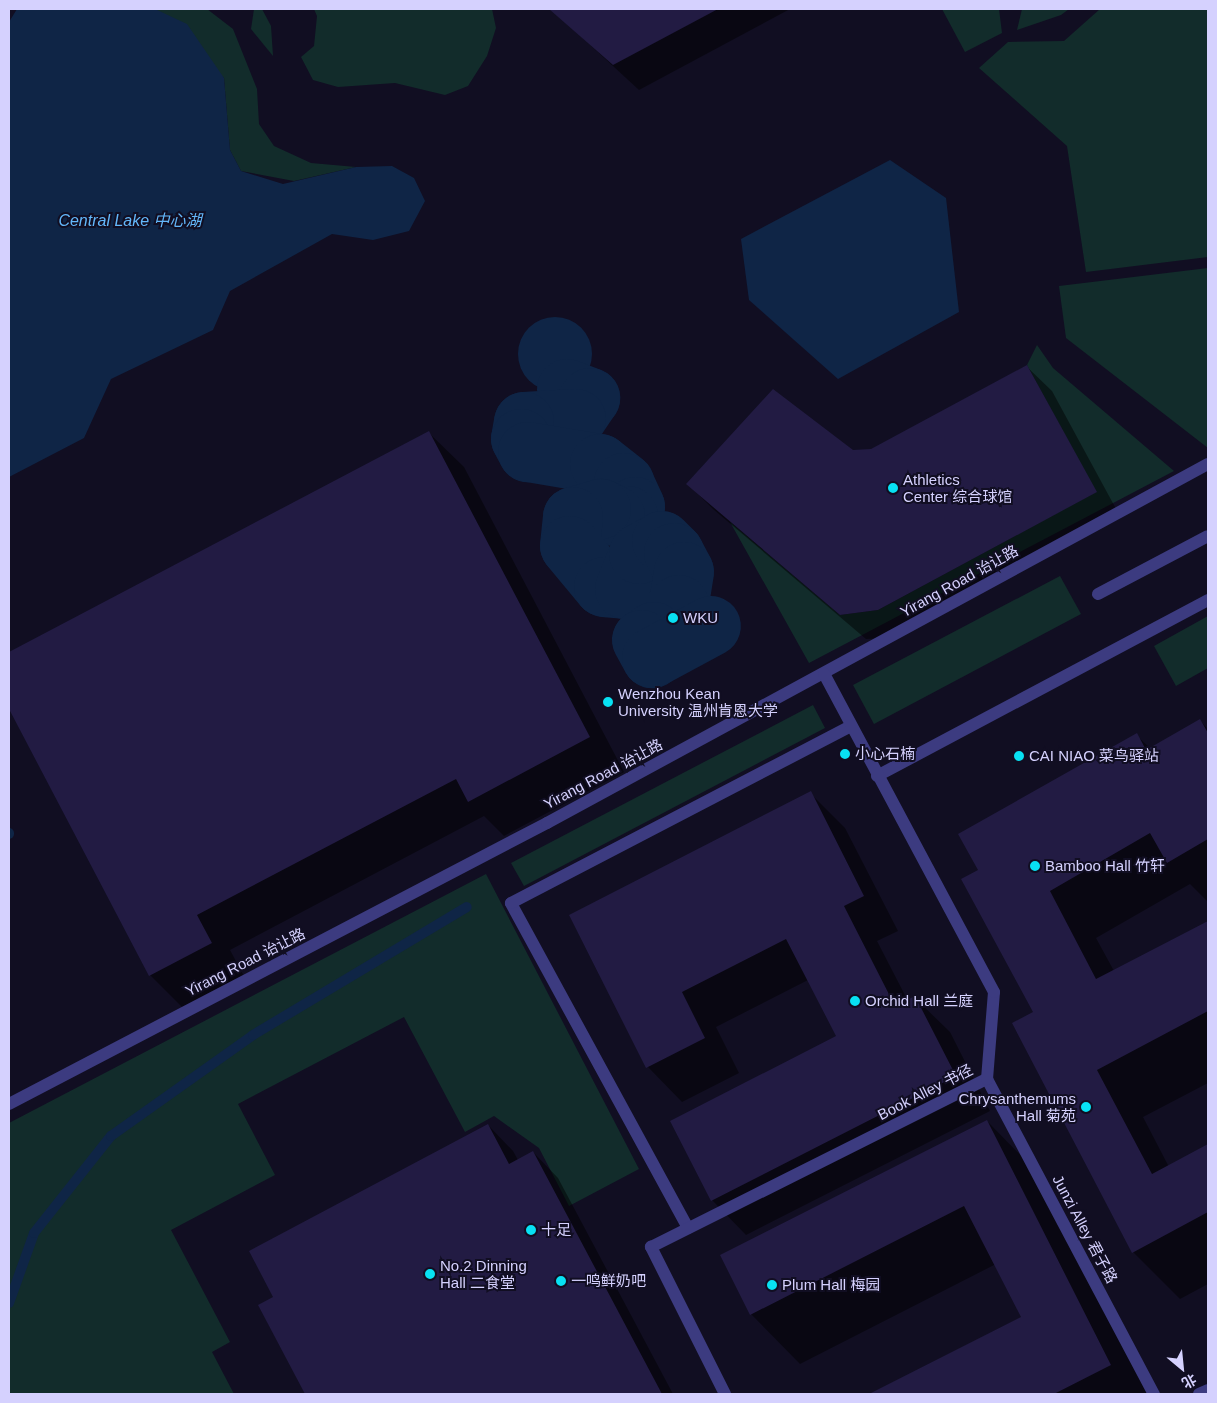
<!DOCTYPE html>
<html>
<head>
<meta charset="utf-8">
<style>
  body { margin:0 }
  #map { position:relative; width:1217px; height:1403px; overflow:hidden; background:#110e22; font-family:Arial,"Noto Sans SC",sans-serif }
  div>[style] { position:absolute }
  .green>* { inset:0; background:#122c2b }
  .water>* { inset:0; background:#0f2546 }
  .round { border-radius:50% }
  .shadow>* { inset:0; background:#0007 }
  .stream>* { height:10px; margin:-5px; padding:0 5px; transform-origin:5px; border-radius:5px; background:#0f2546 }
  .river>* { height:60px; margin:-30px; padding:0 30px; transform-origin:30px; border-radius:30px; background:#0f2546 }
  .building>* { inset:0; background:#221b43 }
  .minor>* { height:12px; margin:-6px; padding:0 6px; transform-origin:6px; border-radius:6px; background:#3c3b80 }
  .dots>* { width:14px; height:14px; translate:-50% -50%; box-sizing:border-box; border:2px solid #110e22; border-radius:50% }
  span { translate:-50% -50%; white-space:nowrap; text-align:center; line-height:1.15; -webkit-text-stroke:4px #110e22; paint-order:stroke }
  .poi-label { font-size:15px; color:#d5d1fe }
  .left { translate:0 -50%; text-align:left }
  .right { translate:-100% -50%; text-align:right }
  .street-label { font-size:15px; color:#d5d1fe }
  .water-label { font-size:16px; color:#63b7fa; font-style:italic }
  .frame { position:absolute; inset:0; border:10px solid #d5d1fe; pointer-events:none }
  .north { position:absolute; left:1157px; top:1343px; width:50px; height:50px; -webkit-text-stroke:4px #110e22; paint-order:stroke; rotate:152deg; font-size:14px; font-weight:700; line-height:20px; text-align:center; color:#d5d1fe }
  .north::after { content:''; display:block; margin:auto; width:18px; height:22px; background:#d5d1fe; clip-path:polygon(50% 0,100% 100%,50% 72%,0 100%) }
</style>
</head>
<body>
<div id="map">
  <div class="green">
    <div style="clip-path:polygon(155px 9px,207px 9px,233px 29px,257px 89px,259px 124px,274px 146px,311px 163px,356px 167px,294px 181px,241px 171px,230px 150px,224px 78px)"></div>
    <div style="clip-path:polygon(254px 9px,262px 9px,271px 26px,273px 56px,251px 29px)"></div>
    <div style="clip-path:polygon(314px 9px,492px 9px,496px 28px,487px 56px,468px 86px,445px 95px,395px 83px,338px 87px,313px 80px,301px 57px,314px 46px,317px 16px)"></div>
    <div style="clip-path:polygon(942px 9px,999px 9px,1002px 33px,965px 52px)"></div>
    <div style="clip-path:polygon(1022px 9px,1069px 9px,1061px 15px,1017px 30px)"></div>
    <div style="clip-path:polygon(1100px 9px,1208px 9px,1208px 257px,1086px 272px,1067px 146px,979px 68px,1008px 42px,1064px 41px)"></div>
    <div style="clip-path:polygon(1208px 268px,1208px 448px,1066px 338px,1059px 286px)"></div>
    <div style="clip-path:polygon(1037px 345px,1053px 368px,1174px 471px,809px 663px,730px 522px,840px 615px,878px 610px,1096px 492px,1027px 365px)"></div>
    <div style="clip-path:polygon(1060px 576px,1081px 614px,874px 724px,853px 685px)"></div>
    <div style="clip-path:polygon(1208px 616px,1208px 668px,1176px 686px,1154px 646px)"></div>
    <div style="clip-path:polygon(813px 705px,825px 728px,524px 886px,511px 863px)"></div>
    <div style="clip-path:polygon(486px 874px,639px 1169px,569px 1206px,539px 1148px,494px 1116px,465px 1132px,404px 1017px,238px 1104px,275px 1175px,171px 1230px,230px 1342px,212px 1352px,234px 1394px,9px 1394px,9px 1123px)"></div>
  </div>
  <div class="water">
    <div style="clip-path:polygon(17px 9px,155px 9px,187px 24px,224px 78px,230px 150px,241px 171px,283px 184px,356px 167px,392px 166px,414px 178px,425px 201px,409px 231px,373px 240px,332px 234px,230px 291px,213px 330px,111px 379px,84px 438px,9px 477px,9px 22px)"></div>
    <div style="clip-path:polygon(890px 160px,946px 198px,959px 312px,838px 379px,749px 300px,741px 239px)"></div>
    <div class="round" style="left:518px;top:317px;width:74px;height:74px"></div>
  </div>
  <div class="shadow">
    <div style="clip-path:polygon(571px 9px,790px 9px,639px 90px,562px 19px)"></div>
    <div style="clip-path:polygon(1026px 366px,1052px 391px,1121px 518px,885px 638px,866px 639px,713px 509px,688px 484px,871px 450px)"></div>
    <div style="clip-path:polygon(429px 433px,464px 467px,624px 772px,504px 836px,484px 816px,230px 950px,245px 978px,185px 1010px,150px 975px,9px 707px,9px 654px)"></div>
    <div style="clip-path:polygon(1200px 721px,1208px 729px,1208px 902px,1190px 884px,1096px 938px,1114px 971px,1208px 922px,1208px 1083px,1143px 1117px,1169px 1167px,1208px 1146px,1208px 1284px,1180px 1299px,1133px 1252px,980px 870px,1136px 735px,1151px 749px)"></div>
    <div style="clip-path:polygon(810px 793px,845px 828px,898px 931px,877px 941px,908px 1001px,915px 998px,950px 1032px,990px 1111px,746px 1235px,712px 1200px,838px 1037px,808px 980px,716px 1027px,739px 1073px,682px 1102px,648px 1067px,570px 916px)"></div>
    <div style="clip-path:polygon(987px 1121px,1036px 1171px,1149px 1394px,871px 1394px,1022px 1317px,996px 1264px,800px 1364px,751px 1314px)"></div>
    <div style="clip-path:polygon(488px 1125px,513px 1151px,518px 1160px,533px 1152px,558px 1178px,673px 1394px,306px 1394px,259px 1306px,275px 1298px)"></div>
  </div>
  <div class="stream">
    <div style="left:9px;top:833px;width:1px;rotate:90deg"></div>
    <div style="left:9px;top:1303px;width:74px;rotate:-70.3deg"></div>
    <div style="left:34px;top:1233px;width:124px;rotate:-51.6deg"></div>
    <div style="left:111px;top:1136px;width:174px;rotate:-35.4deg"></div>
    <div style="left:253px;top:1035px;width:249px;rotate:-30.9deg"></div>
  </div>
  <div class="river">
    <div style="left:567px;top:389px;width:25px;rotate:21deg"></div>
    <div style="left:590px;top:398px;width:25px;rotate:124deg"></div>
    <div style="left:576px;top:419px;width:52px;rotate:176.7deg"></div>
    <div style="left:524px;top:422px;width:17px;rotate:100deg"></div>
    <div style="left:521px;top:439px;width:15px;rotate:62deg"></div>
    <div style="left:528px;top:452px;width:73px;rotate:9.5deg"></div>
    <div style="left:600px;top:464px;width:31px;rotate:38deg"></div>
    <div style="left:624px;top:483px;width:26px;rotate:65deg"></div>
    <div style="left:635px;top:507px;width:11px;rotate:128deg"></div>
    <div style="left:628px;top:516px;width:13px;rotate:180deg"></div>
    <div style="left:615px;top:516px;width:16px;rotate:-153deg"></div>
    <div style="left:601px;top:509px;width:29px;rotate:164deg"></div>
    <div style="left:573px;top:517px;width:29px;rotate:96deg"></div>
    <div style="left:570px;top:546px;width:53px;rotate:50.3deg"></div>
    <div style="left:604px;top:587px;width:21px;rotate:5deg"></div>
    <div style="left:625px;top:589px;width:38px;rotate:-68deg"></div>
    <div style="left:639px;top:554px;width:26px;rotate:-29deg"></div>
    <div style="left:662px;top:541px;width:17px;rotate:45deg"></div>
    <div style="left:674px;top:553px;width:21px;rotate:62deg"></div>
    <div style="left:684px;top:572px;width:33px;rotate:99deg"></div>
    <div style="left:679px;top:605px;width:37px;rotate:133deg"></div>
    <div style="left:654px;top:632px;width:14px;rotate:146deg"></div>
    <div style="left:642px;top:640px;width:21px;rotate:61deg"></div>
    <div style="left:652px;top:658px;width:67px;rotate:-28.5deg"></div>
  </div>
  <div class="building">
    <div style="clip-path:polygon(549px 9px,718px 9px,613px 65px)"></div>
    <div style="clip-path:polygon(1027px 365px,1097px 492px,878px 610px,840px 615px,686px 484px,773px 389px,853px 450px,871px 449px)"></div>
    <div style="clip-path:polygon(429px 431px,590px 737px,468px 802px,456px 779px,197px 915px,212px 943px,149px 976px,9px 709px,9px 652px)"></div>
    <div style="clip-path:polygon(1200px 719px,1208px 733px,1208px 839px,1167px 863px,1150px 833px,1050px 891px,1096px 979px,1208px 921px,1208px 1011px,1097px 1070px,1152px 1174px,1208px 1144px,1208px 1212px,1132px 1253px,1012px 1023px,1033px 1012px,961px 879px,978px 870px,958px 834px,1137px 733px,1146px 750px)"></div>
    <div style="clip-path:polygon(811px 791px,864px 896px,844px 906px,895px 1006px,915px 996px,956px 1076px,711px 1201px,670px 1121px,836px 1036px,786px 939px,682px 992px,705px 1038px,646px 1068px,569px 915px)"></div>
    <div style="clip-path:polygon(987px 1120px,1111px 1365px,1054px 1394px,869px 1394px,1021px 1317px,964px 1206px,750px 1315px,720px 1255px)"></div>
    <div style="clip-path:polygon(488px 1124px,509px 1164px,533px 1151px,662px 1394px,305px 1394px,258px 1305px,273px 1297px,249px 1251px)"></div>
  </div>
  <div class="minor">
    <div style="left:1098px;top:594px;width:124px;rotate:-27.8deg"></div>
    <div style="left:877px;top:776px;width:375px;rotate:-28deg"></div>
    <div style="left:987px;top:1079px;width:357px;rotate:62.1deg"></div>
    <div style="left:9px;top:1104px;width:607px;rotate:-27.58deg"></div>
    <div style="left:547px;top:823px;width:752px;rotate:-28.51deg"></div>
    <div style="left:688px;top:1228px;width:370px;rotate:-118.6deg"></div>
    <div style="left:511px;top:903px;width:383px;rotate:-27.5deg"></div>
    <div style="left:725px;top:1394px;width:165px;rotate:-116.7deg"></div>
    <div style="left:651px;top:1247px;width:376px;rotate:-26.6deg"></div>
    <div style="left:987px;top:1079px;width:87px;rotate:-85.4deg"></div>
    <div style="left:994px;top:992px;width:361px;rotate:-118.1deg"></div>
    <div style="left:1199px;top:1394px;width:10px;rotate:-24deg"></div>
  </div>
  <div class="dots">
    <div style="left:893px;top:488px;background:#08e1f3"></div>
    <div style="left:673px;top:618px;background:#08e1f3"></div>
    <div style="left:608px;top:702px;background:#08e1f3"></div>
    <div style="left:845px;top:754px;background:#08e1f3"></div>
    <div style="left:1019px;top:756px;background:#08e1f3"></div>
    <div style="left:1035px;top:866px;background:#08e1f3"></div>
    <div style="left:855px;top:1001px;background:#08e1f3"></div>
    <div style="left:1086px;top:1107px;background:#08e1f3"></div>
    <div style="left:531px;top:1230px;background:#08e1f3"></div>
    <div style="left:430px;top:1274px;background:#08e1f3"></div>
    <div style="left:561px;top:1281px;background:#08e1f3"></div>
    <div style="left:772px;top:1285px;background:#08e1f3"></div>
  </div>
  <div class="poi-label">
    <span class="left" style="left:903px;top:488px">Athletics<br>Center 综合球馆</span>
    <span class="left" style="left:683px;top:618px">WKU</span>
    <span class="left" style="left:618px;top:702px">Wenzhou Kean<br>University 温州肯恩大学</span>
    <span class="left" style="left:855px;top:754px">小心石楠</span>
    <span class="left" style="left:1029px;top:756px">CAI NIAO 菜鸟驿站</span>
    <span class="left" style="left:1045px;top:866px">Bamboo Hall 竹轩</span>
    <span class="left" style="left:865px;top:1001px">Orchid Hall 兰庭</span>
    <span class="right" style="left:1076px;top:1107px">Chrysanthemums<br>Hall 菊苑</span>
    <span class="left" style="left:541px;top:1230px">十足</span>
    <span class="left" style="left:440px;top:1274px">No.2 Dinning<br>Hall 二食堂</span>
    <span class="left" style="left:571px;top:1281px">一鸣鲜奶吧</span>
    <span class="left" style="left:782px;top:1285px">Plum Hall 梅园</span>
  </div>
  <div class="street-label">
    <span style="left:959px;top:581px;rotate:-29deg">Yirang Road 诒让路</span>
    <span style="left:603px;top:774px;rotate:-28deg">Yirang Road 诒让路</span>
    <span style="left:245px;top:962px;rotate:-27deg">Yirang Road 诒让路</span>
    <span style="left:925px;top:1092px;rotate:-27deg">Book Alley 书径</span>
    <span style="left:1085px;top:1229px;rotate:62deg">Junzi Alley 君子路</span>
  </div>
  <div class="water-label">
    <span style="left:130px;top:221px">Central Lake 中心湖</span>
  </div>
  <div class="frame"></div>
  <div class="north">北</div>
</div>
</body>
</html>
